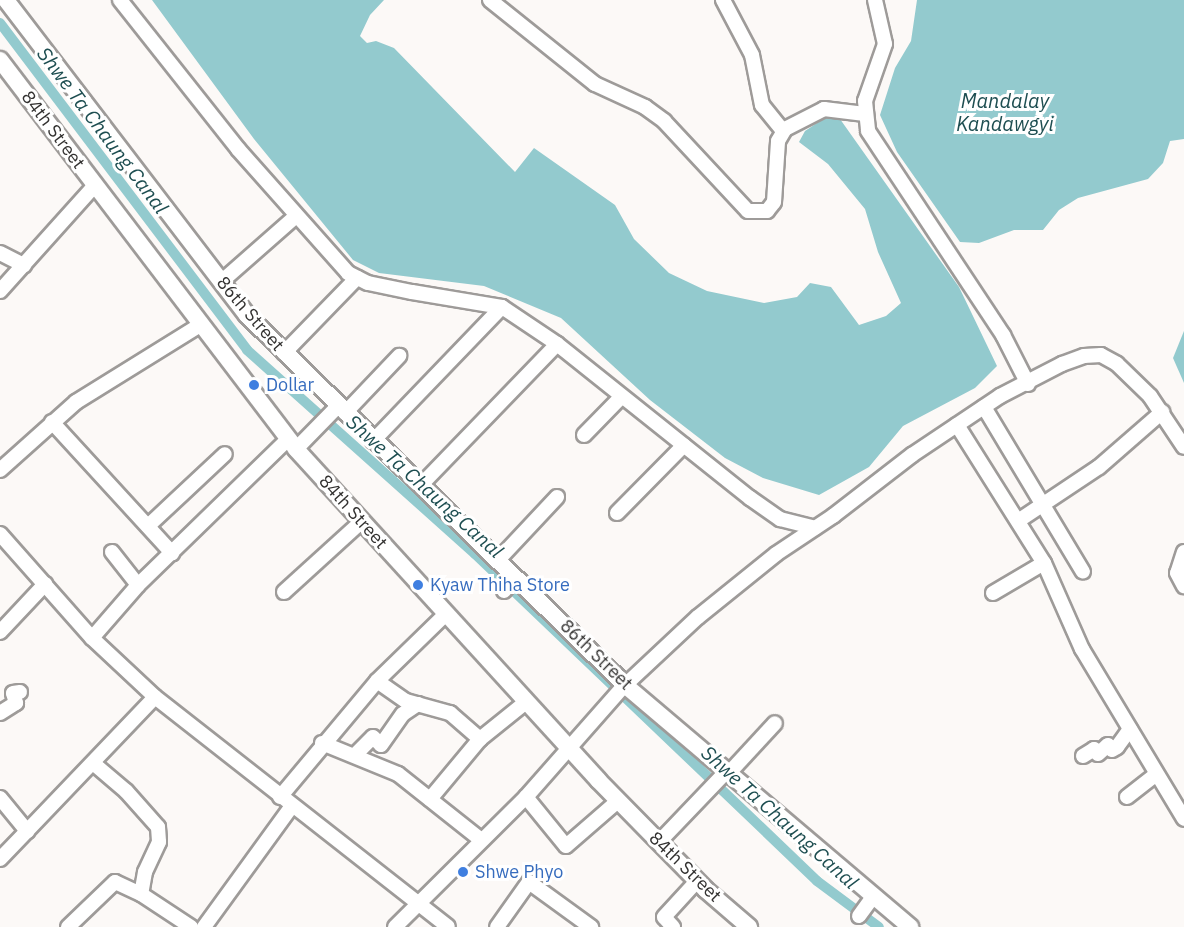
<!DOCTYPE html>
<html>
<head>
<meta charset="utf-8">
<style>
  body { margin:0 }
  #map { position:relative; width:1184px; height:927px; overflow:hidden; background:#fcf9f7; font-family:"IBM Plex Sans",sans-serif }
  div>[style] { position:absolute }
  .water>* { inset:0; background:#93cace }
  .canal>* { height:10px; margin:-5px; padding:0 5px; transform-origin:5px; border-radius:5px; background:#93cace }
  .roads { filter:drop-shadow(2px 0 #9e9b99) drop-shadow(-2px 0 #9e9b99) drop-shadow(0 2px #9e9b99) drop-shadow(0 -2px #9e9b99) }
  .minor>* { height:14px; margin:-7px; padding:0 7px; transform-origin:7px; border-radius:7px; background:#fff }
  .major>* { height:16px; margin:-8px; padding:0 8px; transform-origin:8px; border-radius:8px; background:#fff }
  .dots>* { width:16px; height:16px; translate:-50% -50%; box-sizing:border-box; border:3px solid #fff; border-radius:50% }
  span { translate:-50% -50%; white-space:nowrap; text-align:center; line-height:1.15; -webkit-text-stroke:6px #fff; paint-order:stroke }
  .street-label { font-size:18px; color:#333231 }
  .shop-label { font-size:18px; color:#366cbe }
  .left { translate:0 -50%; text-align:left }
  .water-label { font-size:20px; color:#1e4e51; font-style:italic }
</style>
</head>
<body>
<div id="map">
  <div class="water">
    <div style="clip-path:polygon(152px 0,384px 0,370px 15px,360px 36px,367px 43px,376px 41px,394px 48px,515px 172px,534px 148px,615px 205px,634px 239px,669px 273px,707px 291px,764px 303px,797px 297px,810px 283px,831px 287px,859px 325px,886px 316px,901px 303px,878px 252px,865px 209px,828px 164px,799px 142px,805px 131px,823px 119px,840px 119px,959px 287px,997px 366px,975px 388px,903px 426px,869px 467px,819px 495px,763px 478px,725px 458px,650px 400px,561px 318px,484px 286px,379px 273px,353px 260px,254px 139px)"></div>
    <div style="clip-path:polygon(917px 0,1184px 0,1184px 139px,1170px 141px,1163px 163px,1148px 179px,1078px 198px,1059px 210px,1043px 230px,1014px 230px,979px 243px,960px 242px,897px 152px,880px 115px,895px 68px,911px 41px)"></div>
    <div style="clip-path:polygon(1184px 331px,1184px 383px,1173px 358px)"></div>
  </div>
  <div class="canal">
    <div style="left:0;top:23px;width:410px;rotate:52.9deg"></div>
    <div style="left:247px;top:350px;width:306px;rotate:41.8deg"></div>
    <div style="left:475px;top:554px;width:473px;rotate:43.7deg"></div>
    <div style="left:817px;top:881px;width:77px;rotate:36.6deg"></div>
  </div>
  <div class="roads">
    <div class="minor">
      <div style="left:120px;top:0;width:190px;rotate:51.6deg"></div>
      <div style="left:238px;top:149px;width:166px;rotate:48.4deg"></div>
      <div style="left:348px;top:273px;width:22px;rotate:27deg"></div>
      <div style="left:368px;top:283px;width:45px;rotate:11.6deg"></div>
      <div style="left:412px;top:292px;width:91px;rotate:9.5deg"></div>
      <div style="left:502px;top:307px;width:66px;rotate:33.9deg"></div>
      <div style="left:557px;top:344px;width:247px;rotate:38.6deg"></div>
      <div style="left:750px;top:498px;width:37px;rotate:35deg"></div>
      <div style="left:780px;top:519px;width:36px;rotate:14deg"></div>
      <div style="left:490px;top:0;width:134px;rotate:38.7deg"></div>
      <div style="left:595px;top:84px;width:55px;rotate:24.7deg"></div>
      <div style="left:645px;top:107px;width:24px;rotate:36deg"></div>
      <div style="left:664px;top:121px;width:123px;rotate:47deg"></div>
      <div style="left:748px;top:211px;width:19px"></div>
      <div style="left:767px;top:211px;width:11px;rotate:-52deg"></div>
      <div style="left:774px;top:202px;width:61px;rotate:-86.2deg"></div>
      <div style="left:778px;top:141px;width:14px;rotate:-60deg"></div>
      <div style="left:785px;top:129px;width:44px;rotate:-27.1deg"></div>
      <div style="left:824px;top:109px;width:39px;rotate:7deg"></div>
      <div style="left:723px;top:0;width:62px;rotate:62.2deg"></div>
      <div style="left:752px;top:55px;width:51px;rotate:78.7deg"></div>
      <div style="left:762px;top:105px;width:33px;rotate:51deg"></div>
      <div style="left:875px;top:0;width:45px;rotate:77.2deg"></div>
      <div style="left:885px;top:44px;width:60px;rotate:109.3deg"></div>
      <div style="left:865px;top:101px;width:30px;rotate:84deg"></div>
      <div style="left:868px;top:131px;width:245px;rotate:56.5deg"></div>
      <div style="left:1003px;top:335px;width:55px;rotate:63deg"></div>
      <div style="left:0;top:253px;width:27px;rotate:27deg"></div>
      <div style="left:221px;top:282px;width:98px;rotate:-41.3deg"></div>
      <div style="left:0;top:291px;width:142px;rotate:-48.1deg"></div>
      <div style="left:284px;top:353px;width:105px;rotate:-45.8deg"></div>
      <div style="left:984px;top:407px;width:192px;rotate:59deg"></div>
      <div style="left:345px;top:413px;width:79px;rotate:-46.5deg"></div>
      <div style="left:52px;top:422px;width:178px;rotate:47.5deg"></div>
      <div style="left:957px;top:425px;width:163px;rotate:57.8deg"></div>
      <div style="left:1044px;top:563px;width:94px;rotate:66.2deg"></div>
      <div style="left:1082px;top:649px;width:198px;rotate:59deg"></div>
      <div style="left:584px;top:435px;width:54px;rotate:-45.7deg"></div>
      <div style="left:373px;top:441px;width:186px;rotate:-46.1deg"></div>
      <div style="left:296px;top:449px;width:60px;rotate:-45.7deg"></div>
      <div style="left:0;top:470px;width:102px;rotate:-41.8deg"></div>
      <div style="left:76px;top:402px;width:146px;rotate:-31.8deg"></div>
      <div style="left:421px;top:485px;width:196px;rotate:-46deg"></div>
      <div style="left:617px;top:513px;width:95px;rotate:-45.4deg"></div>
      <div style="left:1018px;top:521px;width:97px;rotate:-33.7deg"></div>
      <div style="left:1099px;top:467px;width:84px;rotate:-41.1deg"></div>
      <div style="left:148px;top:526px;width:105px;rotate:-43.1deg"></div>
      <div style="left:0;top:534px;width:139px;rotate:48.5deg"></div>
      <div style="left:92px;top:638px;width:86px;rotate:43.1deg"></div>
      <div style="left:155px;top:697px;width:372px;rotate:38.1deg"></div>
      <div style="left:112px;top:552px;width:42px;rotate:51.8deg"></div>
      <div style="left:1184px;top:552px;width:22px;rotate:108deg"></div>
      <div style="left:1177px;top:573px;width:15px;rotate:62deg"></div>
      <div style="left:499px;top:559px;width:85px;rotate:-46.9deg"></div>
      <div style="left:504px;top:591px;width:18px;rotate:-49deg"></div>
      <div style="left:284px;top:592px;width:105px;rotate:-42.3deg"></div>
      <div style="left:993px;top:593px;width:59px;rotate:-30.5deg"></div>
      <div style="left:0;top:632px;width:66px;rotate:-46.8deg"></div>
      <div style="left:92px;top:638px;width:70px;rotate:-49deg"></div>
      <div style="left:138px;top:585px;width:209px;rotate:-44.2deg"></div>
      <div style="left:377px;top:681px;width:96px;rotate:-44.2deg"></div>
      <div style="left:0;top:713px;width:19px;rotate:-32deg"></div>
      <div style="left:16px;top:703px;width:10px;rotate:-107deg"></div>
      <div style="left:13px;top:693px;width:7px;rotate:-8deg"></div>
      <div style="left:322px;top:743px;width:82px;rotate:22.2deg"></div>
      <div style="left:398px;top:774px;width:105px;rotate:38.4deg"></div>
      <div style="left:355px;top:755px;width:25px;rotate:-45deg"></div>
      <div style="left:373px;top:737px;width:11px;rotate:45deg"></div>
      <div style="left:381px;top:745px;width:38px;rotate:-55deg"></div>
      <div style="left:403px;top:714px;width:18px;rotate:-34deg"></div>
      <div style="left:1083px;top:756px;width:13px;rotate:-32deg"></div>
      <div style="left:1094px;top:749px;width:6px;rotate:51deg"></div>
      <div style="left:1098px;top:754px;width:13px;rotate:-42deg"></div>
      <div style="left:1108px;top:745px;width:6px;rotate:51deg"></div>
      <div style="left:1112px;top:750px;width:6px;rotate:-31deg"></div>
      <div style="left:1117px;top:747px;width:22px;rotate:-54deg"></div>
      <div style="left:93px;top:763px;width:43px;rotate:40.3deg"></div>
      <div style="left:126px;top:791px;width:48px;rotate:48.4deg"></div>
      <div style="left:158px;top:827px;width:15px;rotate:86deg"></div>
      <div style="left:159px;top:842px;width:33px;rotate:115deg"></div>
      <div style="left:145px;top:872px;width:22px;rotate:100deg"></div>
      <div style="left:141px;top:894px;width:60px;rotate:33.4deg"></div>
      <div style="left:728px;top:774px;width:69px;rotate:-47.3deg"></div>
      <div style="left:280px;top:797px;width:151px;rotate:-50.1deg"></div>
      <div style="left:377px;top:681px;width:35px;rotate:35deg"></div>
      <div style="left:406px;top:701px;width:46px;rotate:15.3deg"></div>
      <div style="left:450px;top:713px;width:40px;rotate:41deg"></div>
      <div style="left:526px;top:797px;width:63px;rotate:50.8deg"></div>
      <div style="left:566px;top:846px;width:69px;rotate:-40.9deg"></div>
      <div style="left:1127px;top:797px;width:37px;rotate:-38deg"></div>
      <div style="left:0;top:798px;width:43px;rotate:50.7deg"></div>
      <div style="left:27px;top:831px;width:39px;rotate:134deg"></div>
      <div style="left:430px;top:799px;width:78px;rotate:-50.2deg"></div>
      <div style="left:480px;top:739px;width:59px;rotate:-38.8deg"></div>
      <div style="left:27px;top:831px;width:185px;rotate:-46.3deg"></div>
      <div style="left:659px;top:842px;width:97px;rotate:-46.3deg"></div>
      <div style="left:859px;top:916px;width:24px;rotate:-54deg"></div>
      <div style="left:68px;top:927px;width:65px;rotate:-43.8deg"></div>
      <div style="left:115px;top:882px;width:29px;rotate:25deg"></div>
      <div style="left:204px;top:927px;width:150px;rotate:-54deg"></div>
      <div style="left:395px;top:927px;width:185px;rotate:-44.8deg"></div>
      <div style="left:526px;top:797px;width:145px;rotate:-48.6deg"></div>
      <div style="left:622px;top:688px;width:104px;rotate:-43.1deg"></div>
      <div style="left:698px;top:617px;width:100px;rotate:-38.9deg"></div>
      <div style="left:776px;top:554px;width:69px;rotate:-33.7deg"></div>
      <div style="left:833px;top:516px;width:100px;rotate:-37.7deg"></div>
      <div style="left:912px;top:455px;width:106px;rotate:-33.8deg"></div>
      <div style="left:1000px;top:396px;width:70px;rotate:-27.3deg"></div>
      <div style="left:1062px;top:364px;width:23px;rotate:-20deg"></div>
      <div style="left:1084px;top:356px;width:17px;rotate:-3deg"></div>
      <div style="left:1101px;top:355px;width:18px;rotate:29deg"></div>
      <div style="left:1117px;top:364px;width:46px;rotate:44.1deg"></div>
      <div style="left:1150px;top:396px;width:61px;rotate:56.3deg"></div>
      <div style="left:497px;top:927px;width:55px;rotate:-54.6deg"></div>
      <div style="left:529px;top:882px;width:77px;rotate:36deg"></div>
      <div style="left:673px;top:927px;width:13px;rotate:-132deg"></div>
      <div style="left:664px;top:917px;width:49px;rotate:-47.5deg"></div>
    </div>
    <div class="major">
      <div style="left:6px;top:0;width:397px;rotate:52.6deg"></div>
      <div style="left:247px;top:315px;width:529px;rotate:44.39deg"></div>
      <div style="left:625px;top:685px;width:374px;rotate:40.3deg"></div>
      <div style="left:0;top:60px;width:489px;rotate:52.7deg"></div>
      <div style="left:296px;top:449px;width:448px;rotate:47.6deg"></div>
      <div style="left:598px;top:780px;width:154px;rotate:45.5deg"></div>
      <div style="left:706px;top:890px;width:57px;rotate:40.7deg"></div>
    </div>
  </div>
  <div class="dots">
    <div style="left:254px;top:385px;background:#3f7fe0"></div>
    <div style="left:418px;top:585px;background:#3f7fe0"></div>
    <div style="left:463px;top:872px;background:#3f7fe0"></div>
  </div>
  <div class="street-label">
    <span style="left:53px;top:130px;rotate:53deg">84th Street</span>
    <span style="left:250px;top:314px;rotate:49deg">86th Street</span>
    <span style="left:353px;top:512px;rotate:48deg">84th Street</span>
    <span style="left:596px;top:655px;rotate:44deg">86th Street</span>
    <span style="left:685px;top:867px;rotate:44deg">84th Street</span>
  </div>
  <div class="shop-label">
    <span class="left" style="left:266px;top:385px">Dollar</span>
    <span class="left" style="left:430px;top:585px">Kyaw Thiha Store</span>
    <span class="left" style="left:475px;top:872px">Shwe Phyo</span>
  </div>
  <div class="water-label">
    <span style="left:1005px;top:112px">Mandalay<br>Kandawgyi</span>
    <span style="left:103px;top:130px;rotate:53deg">Shwe Ta Chaung Canal</span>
    <span style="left:425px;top:486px;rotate:42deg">Shwe Ta Chaung Canal</span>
    <span style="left:780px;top:817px;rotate:42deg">Shwe Ta Chaung Canal</span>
  </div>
</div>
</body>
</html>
